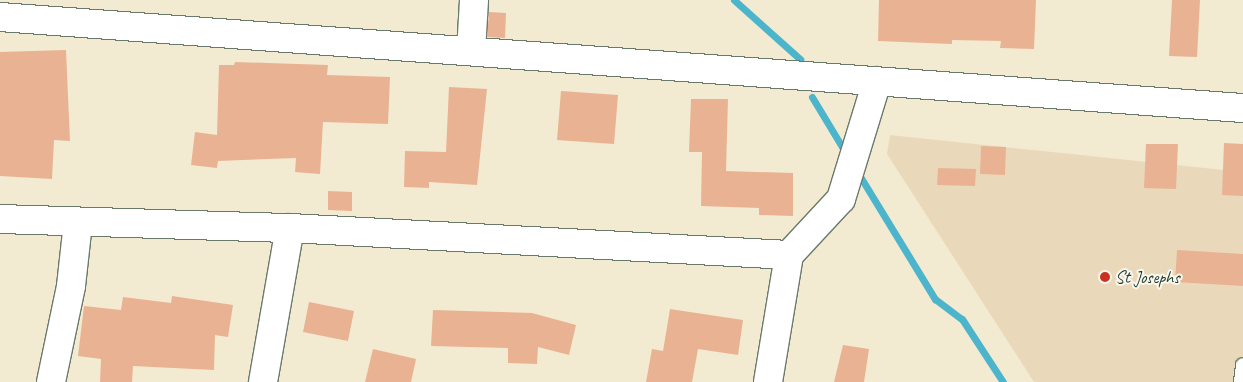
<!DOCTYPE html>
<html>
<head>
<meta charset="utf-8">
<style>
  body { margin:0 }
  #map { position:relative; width:1243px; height:382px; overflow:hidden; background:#f3ead2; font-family:Caveat,sans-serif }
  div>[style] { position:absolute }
  .built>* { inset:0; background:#e9d9ba }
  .stream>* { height:7px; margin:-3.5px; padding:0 3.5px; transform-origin:3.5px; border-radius:3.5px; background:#4db5cb }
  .building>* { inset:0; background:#e9b393 }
  .roads { filter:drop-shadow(1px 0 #697a6b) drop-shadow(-1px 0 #697a6b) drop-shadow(0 1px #697a6b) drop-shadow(0 -1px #697a6b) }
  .lane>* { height:14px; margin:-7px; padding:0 7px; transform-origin:7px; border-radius:7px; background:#fff }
  .street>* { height:28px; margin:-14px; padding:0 14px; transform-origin:14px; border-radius:14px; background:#fff }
  .dots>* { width:14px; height:14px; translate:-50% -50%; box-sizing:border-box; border:2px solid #fbf7ec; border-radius:50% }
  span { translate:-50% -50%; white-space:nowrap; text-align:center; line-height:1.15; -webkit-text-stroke:4px #fbf7ec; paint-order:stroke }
  .poi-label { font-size:18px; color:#1f3d34 }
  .left { translate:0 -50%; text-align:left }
</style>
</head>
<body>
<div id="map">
  <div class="built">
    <div style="clip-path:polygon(890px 135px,1243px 172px,1243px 382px,1034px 382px,887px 154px)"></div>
  </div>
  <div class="stream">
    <div style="left:734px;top:0;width:89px;rotate:41.8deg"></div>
    <div style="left:812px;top:97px;width:68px;rotate:58.9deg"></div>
    <div style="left:858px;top:173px;width:148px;rotate:58.6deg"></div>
    <div style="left:935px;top:299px;width:34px;rotate:37deg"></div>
    <div style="left:962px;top:319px;width:75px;rotate:56.9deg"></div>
  </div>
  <div class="building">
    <div style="clip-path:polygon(879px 0,1036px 0,1034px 49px,1000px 48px,1001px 41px,952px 40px,952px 44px,878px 41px)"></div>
    <div style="clip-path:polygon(1172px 0,1200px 0,1197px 57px,1169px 56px)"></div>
    <div style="clip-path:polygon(489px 12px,506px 13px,505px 38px,487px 37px)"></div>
    <div style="clip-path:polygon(66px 50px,70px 141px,54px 140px,52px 179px,0 176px,0 52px)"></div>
    <div style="clip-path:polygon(235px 62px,328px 65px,327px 75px,390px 77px,388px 124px,323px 122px,320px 174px,295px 172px,296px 158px,218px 161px,217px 168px,191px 165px,195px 132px,217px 135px,219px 65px,234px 65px)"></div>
    <div style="clip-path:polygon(449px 87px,487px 89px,477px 185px,429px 182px,429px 188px,404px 187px,405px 151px,446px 152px)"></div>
    <div style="clip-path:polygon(561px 91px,618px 95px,614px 144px,557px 140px)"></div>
    <div style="clip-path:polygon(691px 99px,728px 99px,726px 171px,793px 173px,793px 216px,759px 215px,759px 208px,701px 206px,702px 152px,689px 152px)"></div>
    <div style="clip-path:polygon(1224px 143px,1243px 144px,1243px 196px,1222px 195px)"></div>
    <div style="clip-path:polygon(1146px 144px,1178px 144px,1176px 189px,1144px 188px)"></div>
    <div style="clip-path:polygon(981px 146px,1006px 147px,1005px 175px,980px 174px)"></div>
    <div style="clip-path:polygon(938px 168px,976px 169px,975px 186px,937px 185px)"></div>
    <div style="clip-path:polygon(328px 191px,352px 192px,352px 211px,328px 210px)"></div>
    <div style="clip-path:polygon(1177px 250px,1243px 254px,1243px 286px,1175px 282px)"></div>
    <div style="clip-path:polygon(172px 296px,233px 305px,228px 337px,215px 335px,214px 370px,133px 366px,132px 382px,100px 382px,101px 359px,78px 356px,84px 306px,121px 310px,123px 297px,171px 303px)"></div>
    <div style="clip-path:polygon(309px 302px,354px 311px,348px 341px,303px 332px)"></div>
    <div style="clip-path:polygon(670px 309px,743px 320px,738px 355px,698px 349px,692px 382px,646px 382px,652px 349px,663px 351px)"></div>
    <div style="clip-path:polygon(433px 310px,532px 313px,576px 325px,569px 355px,538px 347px,537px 364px,508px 363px,508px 348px,431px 346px)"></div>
    <div style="clip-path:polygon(843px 345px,869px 349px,864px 382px,834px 382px)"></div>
    <div style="clip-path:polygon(373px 349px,416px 359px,411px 382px,365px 382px)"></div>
  </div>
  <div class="roads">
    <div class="lane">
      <div style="left:1241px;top:382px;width:17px;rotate:-83deg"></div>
    </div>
    <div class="street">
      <div style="left:0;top:17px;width:1246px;rotate:4.19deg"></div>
      <div style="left:471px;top:51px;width:51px;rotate:-86.6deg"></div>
      <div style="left:0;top:219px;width:290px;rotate:1.8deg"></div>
      <div style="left:290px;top:228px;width:500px;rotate:3.1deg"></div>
      <div style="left:51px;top:382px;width:98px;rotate:-78.2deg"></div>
      <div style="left:71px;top:286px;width:63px;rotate:-83.7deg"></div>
      <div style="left:263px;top:382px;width:156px;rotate:-80.1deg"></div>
      <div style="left:768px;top:382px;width:129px;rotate:-80.6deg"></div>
      <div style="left:789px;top:255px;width:76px;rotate:-47.1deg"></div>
      <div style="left:841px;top:199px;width:123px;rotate:-73deg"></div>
    </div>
  </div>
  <div class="dots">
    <div style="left:1105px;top:277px;background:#c8321e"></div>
  </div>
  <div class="poi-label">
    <span class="left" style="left:1115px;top:277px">St Josephs</span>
  </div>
</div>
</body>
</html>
